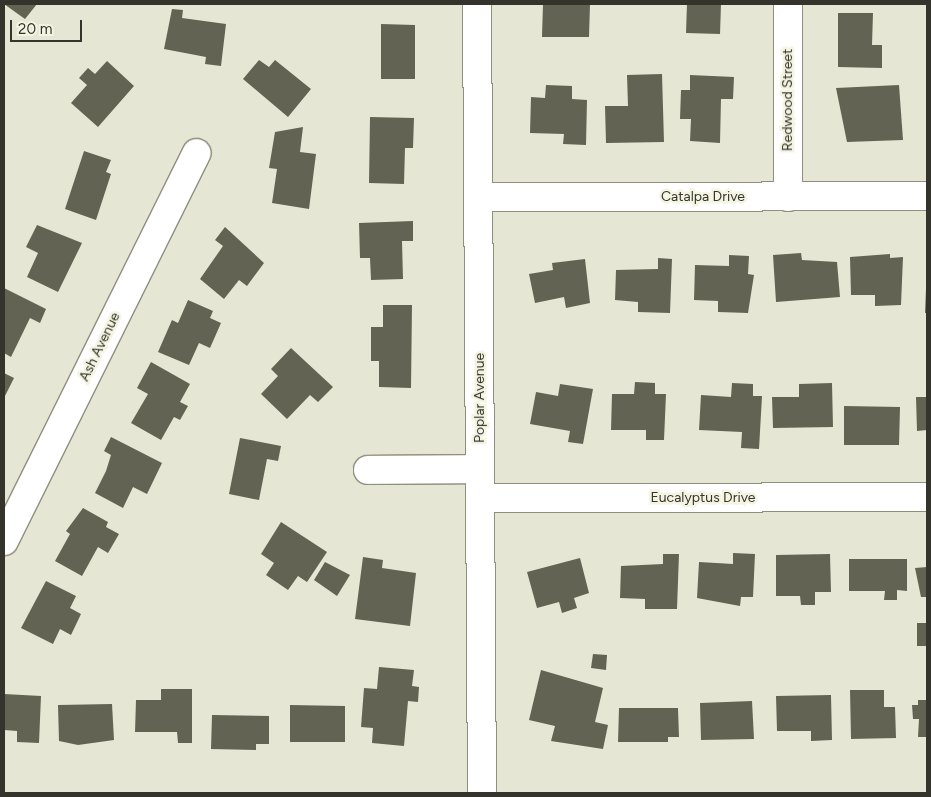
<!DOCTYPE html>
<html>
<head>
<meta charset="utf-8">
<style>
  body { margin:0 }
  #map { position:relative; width:931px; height:797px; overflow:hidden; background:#e6e6d4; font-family:Figtree,sans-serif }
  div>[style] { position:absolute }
  .building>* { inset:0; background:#636353 }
  .roads { filter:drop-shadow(1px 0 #8f8f7f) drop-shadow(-1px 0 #8f8f7f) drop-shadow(0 1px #8f8f7f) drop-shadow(0 -1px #8f8f7f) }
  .minor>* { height:28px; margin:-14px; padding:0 14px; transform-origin:14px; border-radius:14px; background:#fff }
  span { translate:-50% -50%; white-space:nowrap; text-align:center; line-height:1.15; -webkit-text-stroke:5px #f4f4e2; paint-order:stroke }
  .street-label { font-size:14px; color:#34342d }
  .frame { position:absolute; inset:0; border:5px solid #34342d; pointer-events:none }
  .scale { position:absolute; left:10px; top:20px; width:72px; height:22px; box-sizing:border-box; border:2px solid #34342d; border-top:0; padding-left:6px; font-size:15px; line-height:18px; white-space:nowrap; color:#34342d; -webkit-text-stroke:4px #f4f4e2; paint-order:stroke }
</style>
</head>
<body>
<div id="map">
  <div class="building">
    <div style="clip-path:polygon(4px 4px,37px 4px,25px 19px)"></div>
    <div style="clip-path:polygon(543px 4px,590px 4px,589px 37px,542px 37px)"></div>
    <div style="clip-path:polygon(687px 4px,721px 4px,720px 34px,686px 33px)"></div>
    <div style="clip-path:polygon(172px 9px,183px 10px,182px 18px,226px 24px,221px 66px,205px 64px,206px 57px,164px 49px)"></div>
    <div style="clip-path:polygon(838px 13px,873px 13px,872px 45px,882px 45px,882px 68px,838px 67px)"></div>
    <div style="clip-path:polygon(381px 24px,415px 25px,415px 79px,381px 79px)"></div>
    <div style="clip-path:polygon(259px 60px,269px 67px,275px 60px,311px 89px,288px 117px,243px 79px)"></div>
    <div style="clip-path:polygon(107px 61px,134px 86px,98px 127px,71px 103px,87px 85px,79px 78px,88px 68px,95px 74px)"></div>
    <div style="clip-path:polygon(662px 74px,664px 142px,606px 143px,605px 106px,628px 106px,627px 75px)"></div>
    <div style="clip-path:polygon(690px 75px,734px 77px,733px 99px,721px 99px,720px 143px,690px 141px,691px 119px,680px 119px,681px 90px,690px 90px)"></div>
    <div style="clip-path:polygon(546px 85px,572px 86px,572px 99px,587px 100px,586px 145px,563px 144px,564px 134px,530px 133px,531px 97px,545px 98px)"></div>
    <div style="clip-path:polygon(899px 85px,903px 140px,847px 142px,836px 88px)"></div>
    <div style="clip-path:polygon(370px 117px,414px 118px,413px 148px,405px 148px,404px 184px,369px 183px)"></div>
    <div style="clip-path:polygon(303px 127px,300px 152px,316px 154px,309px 209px,272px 203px,277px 169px,269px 168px,275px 132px)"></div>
    <div style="clip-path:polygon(84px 151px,111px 160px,106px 172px,111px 174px,96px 220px,65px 209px)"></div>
    <div style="clip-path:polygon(413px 221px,413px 241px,402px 241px,403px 279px,371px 280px,370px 258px,360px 258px,359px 223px)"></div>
    <div style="clip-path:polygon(37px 225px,82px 243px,58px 292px,27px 277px,38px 253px,26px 247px)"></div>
    <div style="clip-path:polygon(225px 227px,264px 263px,247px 286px,239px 280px,224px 299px,200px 279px,223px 246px,215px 240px)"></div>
    <div style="clip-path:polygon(801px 253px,802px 260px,837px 262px,840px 297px,776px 302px,773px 255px)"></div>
    <div style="clip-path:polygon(890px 254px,890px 258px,903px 257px,901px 305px,875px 306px,875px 295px,851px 295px,850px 257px)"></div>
    <div style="clip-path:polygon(729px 255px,749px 256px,748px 274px,754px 275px,748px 313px,718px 312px,718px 301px,694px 300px,695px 265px,729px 266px)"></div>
    <div style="clip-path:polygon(658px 258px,672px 259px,670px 313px,638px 312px,638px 302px,615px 300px,616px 270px,658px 269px)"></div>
    <div style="clip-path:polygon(585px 259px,590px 303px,566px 308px,564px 297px,535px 303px,529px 274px,553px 270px,552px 263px)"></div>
    <div style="clip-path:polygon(4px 288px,46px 309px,40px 323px,30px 318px,11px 357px,4px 353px)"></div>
    <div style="clip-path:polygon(926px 289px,927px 289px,927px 313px,925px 313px)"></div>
    <div style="clip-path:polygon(188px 300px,213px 311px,210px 318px,221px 323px,210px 348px,199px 343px,189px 365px,158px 352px,172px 320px,178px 323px)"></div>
    <div style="clip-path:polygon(383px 305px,412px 305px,411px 388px,379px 387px,379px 361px,371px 361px,371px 327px,383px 327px)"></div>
    <div style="clip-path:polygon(291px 348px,333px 387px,318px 402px,310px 395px,287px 419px,261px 394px,278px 376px,271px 369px)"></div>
    <div style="clip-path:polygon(151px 362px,190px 384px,180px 402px,188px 406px,180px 420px,174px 417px,161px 440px,131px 423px,148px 394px,137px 388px)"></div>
    <div style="clip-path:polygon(4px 373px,14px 378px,4px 398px)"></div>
    <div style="clip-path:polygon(635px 382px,655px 383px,655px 394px,666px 394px,664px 440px,646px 440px,646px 430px,611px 430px,612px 394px,634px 394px)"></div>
    <div style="clip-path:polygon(732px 383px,753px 384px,753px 396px,762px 396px,759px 449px,741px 448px,742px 432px,699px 430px,701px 395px,731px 397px)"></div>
    <div style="clip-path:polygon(832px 383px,833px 427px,773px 428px,772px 397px,799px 397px,799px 384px)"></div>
    <div style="clip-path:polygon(560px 384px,593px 389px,583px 444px,568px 442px,570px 431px,530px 424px,536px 392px,558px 396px)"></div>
    <div style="clip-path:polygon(916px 397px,927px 397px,927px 430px,917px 431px)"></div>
    <div style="clip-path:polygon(844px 406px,900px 407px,899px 445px,844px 445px)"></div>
    <div style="clip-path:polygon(111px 437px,162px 463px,147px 494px,133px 487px,123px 508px,95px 493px,106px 471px,111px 455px,104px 451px)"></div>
    <div style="clip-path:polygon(240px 438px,281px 446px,278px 461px,267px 459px,259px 500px,229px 494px)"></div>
    <div style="clip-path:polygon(83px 508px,108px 522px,106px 527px,119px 534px,108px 553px,98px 547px,82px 576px,55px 561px,70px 534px,66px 531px)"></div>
    <div style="clip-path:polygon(281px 522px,327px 552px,307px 582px,298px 576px,288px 590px,266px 575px,274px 563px,261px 554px)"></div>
    <div style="clip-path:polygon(733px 553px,755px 554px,753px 597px,741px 597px,740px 606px,697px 598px,699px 562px,733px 564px)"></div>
    <div style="clip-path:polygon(663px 554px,679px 554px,677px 609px,645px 609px,645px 599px,620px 598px,621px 566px,663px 564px)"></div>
    <div style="clip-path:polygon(830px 554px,831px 592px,815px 592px,815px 605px,801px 605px,800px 596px,776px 596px,776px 555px)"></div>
    <div style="clip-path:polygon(363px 557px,383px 560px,382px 568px,416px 573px,410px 626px,355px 619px)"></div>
    <div style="clip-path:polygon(580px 558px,589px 593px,574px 598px,577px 608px,562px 613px,559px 602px,537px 608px,527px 572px)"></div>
    <div style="clip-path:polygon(849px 559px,907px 559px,907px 591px,897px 590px,897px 600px,884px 600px,885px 591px,849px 591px)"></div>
    <div style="clip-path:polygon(325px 562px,350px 575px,337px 596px,314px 580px)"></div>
    <div style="clip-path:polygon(927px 567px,927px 597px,921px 597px,915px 568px)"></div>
    <div style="clip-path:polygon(46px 581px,76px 596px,70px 608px,81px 614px,71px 635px,60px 629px,53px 644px,21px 628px)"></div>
    <div style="clip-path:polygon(917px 623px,927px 623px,927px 646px,917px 646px)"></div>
    <div style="clip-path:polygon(593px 654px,607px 655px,606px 670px,591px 668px)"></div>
    <div style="clip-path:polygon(379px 667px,414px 670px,412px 686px,419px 687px,418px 702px,408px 701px,404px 746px,372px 743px,373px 728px,361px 727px,364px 688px,377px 689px)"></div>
    <div style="clip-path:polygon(541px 670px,603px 688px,595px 722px,608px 725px,603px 749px,551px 741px,555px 726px,529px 720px)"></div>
    <div style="clip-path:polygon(161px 689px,192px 689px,192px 743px,178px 743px,177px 732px,135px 732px,136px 700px,161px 700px)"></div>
    <div style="clip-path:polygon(850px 690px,884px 690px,884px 707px,895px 707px,896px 738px,851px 739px)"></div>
    <div style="clip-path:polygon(4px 694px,41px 696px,39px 743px,17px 742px,17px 731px,4px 730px)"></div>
    <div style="clip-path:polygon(831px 695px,832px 740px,811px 741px,811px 731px,777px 731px,776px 696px)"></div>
    <div style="clip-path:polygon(918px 700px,927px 700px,927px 737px,918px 737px,919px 719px,913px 719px,912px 705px,918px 705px)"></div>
    <div style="clip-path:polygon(752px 701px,754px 739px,701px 740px,700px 703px)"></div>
    <div style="clip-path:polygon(112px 704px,114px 740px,78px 745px,59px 741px,58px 705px)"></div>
    <div style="clip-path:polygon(290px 705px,345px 706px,345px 742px,290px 742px)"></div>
    <div style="clip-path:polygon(619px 708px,678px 708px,679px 737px,668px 737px,668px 742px,618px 742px)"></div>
    <div style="clip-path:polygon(212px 715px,269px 716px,269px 744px,256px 744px,256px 750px,211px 749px)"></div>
  </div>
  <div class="roads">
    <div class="minor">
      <div style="left:477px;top:4px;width:789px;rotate:89.64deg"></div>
      <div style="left:788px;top:4px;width:193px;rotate:90deg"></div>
      <div style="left:479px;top:197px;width:448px;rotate:-0.1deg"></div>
      <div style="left:368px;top:470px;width:112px;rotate:-0.5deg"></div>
      <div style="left:480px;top:498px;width:447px;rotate:-0.1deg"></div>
      <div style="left:4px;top:541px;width:433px;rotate:-63.6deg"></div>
    </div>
  </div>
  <div class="street-label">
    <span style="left:788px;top:100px;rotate:-90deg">Redwood Street</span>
    <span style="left:703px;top:197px">Catalpa Drive</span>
    <span style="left:100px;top:347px;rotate:-64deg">Ash Avenue</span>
    <span style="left:480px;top:398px;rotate:-90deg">Poplar Avenue</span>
    <span style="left:703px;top:498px">Eucalyptus Drive</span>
  </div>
  <div class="frame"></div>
  <div class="scale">20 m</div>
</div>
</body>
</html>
